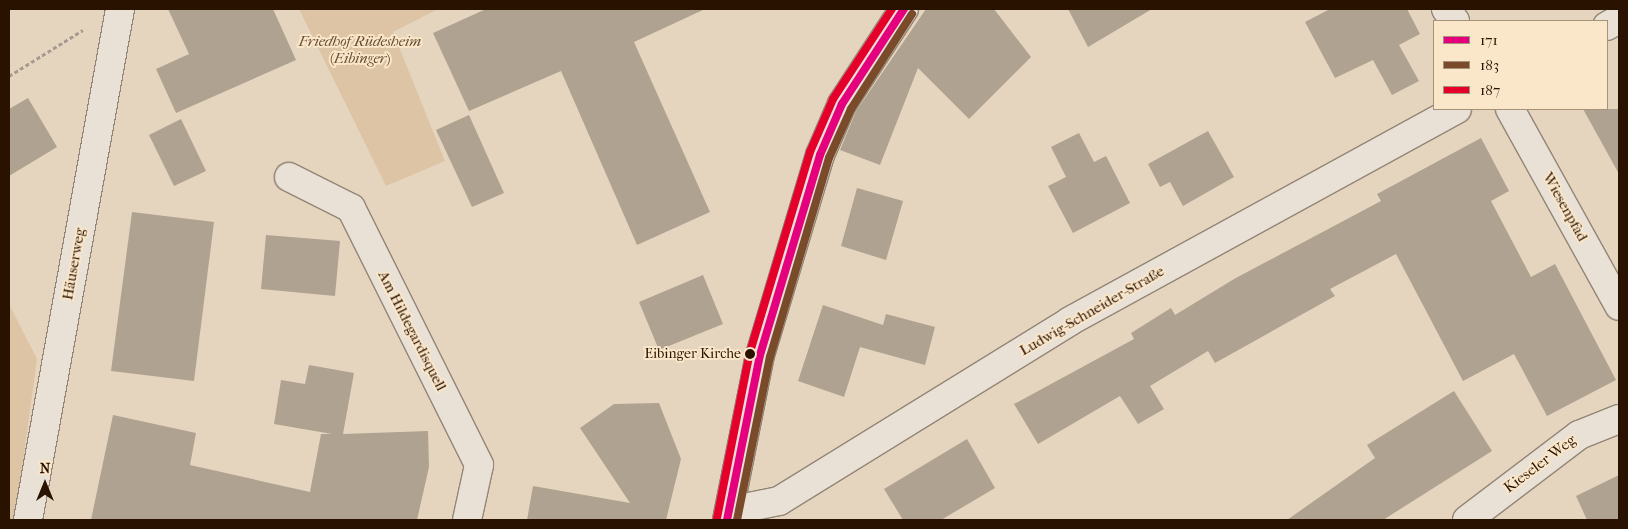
<!DOCTYPE html>
<html>
<head>
<meta charset="utf-8">
<style>
  body { margin:0 }
  #map { position:relative; width:1628px; height:529px; overflow:hidden; background:#e6d5be; font-family:"IM FELL French Canon",serif }
  div>[style] { position:absolute }
  .green>* { inset:0; background:#ddc4a4 }
  .building>* { inset:0; background:#afa291 }
  .path>* { height:3px; margin-top:-1.5px; transform-origin:0; background:repeating-linear-gradient(90deg,#a49a90 0 4px,transparent 0 6.5px) }
  .roads { filter:drop-shadow(1px 0 #928576) drop-shadow(-1px 0 #928576) drop-shadow(0 1px #928576) drop-shadow(0 -1px #928576) }
  .minor>* { height:28px; margin:-14px; padding:0 14px; transform-origin:14px; border-radius:14px; background:#e9e1d5 }
  .bus-1>* { height:8px; margin:-4px; padding:0 4px; transform-origin:4px; border-radius:4px; background:#e5007d }
  .bus-2>* { height:8px; margin:-4px; padding:0 4px; transform-origin:4px; border-radius:4px; background:#7a4b2a }
  .bus-3>* { height:8px; margin:-4px; padding:0 4px; transform-origin:4px; border-radius:4px; background:#e4002b }
  .dots>* { width:14px; height:14px; translate:-50% -50%; box-sizing:border-box; border:2px solid #fae6c9; border-radius:50% }
  span { translate:-50% -50%; white-space:nowrap; text-align:center; line-height:1.15; -webkit-text-stroke:4px #fae6c9; paint-order:stroke }
  .bus-label { font-size:14px; color:#2a1200 }
  .right { translate:-100% -50%; text-align:right }
  .park-label { font-size:15px; color:#664b32; font-style:italic }
  .street-label { font-size:15px; color:#2a1200 }
  .frame { position:absolute; inset:0; border:10px solid #2a1200; pointer-events:none }
  .legend { position:absolute; left:1433px; top:20px; width:175px; height:90px; box-sizing:border-box; background:#fae6c9; border:1px solid #a79179; margin:0; padding:6px 9px; list-style:none; font-size:15px; color:#2a1200 }
  .legend li { display:flex; align-items:center; gap:10px; height:25px }
  .legend b { width:25px; border:1px solid #a79179 }
  .north { position:absolute; left:20px; top:459px; width:50px; height:50px; -webkit-text-stroke:4px #fae6c9; paint-order:stroke; rotate:0deg; font-size:14px; font-weight:700; line-height:20px; text-align:center; color:#2a1200 }
  .north::after { content:''; display:block; margin:auto; width:18px; height:22px; background:#2a1200; clip-path:polygon(50% 0,100% 100%,50% 72%,0 100%) }
</style>
</head>
<body>
<div id="map">
  <div class="green">
    <div style="clip-path:polygon(299px 9px,438px 9px,393px 32px,445px 161px,386px 186px)"></div>
    <div style="clip-path:polygon(9px 304px,37px 359px,15px 520px,9px 520px)"></div>
  </div>
  <div class="building">
    <div style="clip-path:polygon(168px 9px,273px 9px,296px 60px,176px 113px,156px 69px,189px 54px)"></div>
    <div style="clip-path:polygon(486px 9px,705px 9px,634px 42px,710px 212px,637px 245px,561px 71px,469px 111px,433px 33px)"></div>
    <div style="clip-path:polygon(926px 9px,994px 9px,1031px 57px,969px 119px,918px 68px,880px 165px,840px 150px,856px 111px)"></div>
    <div style="clip-path:polygon(1068px 9px,1152px 9px,1088px 47px)"></div>
    <div style="clip-path:polygon(1330px 9px,1407px 9px,1420px 34px,1399px 45px,1419px 81px,1392px 95px,1373px 60px,1335px 78px,1305px 22px)"></div>
    <div style="clip-path:polygon(28px 98px,57px 147px,9px 176px,9px 109px)"></div>
    <div style="clip-path:polygon(1583px 109px,1619px 109px,1619px 174px)"></div>
    <div style="clip-path:polygon(469px 115px,504px 193px,472px 207px,436px 130px)"></div>
    <div style="clip-path:polygon(181px 119px,206px 171px,174px 186px,149px 135px)"></div>
    <div style="clip-path:polygon(1208px 131px,1234px 177px,1183px 206px,1170px 182px,1160px 187px,1148px 164px)"></div>
    <div style="clip-path:polygon(1079px 133px,1094px 162px,1106px 156px,1130px 203px,1073px 233px,1048px 186px,1066px 177px,1051px 147px)"></div>
    <div style="clip-path:polygon(1481px 138px,1509px 191px,1491px 201px,1531px 277px,1555px 264px,1616px 380px,1547px 416px,1514px 354px,1463px 381px,1396px 254px,1330px 289px,1335px 296px,1215px 363px,1208px 351px,1150px 386px,1164px 409px,1138px 424px,1120px 396px,1038px 444px,1014px 404px,1134px 339px,1131px 333px,1171px 308px,1175px 315px,1234px 279px,1381px 201px,1377px 194px)"></div>
    <div style="clip-path:polygon(857px 188px,903px 201px,886px 260px,841px 246px)"></div>
    <div style="clip-path:polygon(132px 212px,214px 222px,194px 381px,111px 371px)"></div>
    <div style="clip-path:polygon(266px 235px,340px 241px,335px 296px,261px 289px)"></div>
    <div style="clip-path:polygon(703px 275px,723px 324px,659px 350px,639px 302px)"></div>
    <div style="clip-path:polygon(823px 305px,883px 325px,886px 314px,935px 327px,925px 365px,860px 347px,844px 397px,798px 381px)"></div>
    <div style="clip-path:polygon(309px 365px,354px 373px,343px 434px,428px 431px,429px 467px,417px 520px,91px 520px,113px 415px,196px 433px,190px 465px,310px 492px,321px 434px,332px 434px,274px 424px,281px 380px,305px 384px)"></div>
    <div style="clip-path:polygon(1454px 391px,1492px 451px,1383px 520px,1287px 520px,1375px 458px,1367px 445px)"></div>
    <div style="clip-path:polygon(659px 403px,681px 459px,666px 520px,527px 520px,533px 486px,630px 503px,580px 428px,614px 404px)"></div>
    <div style="clip-path:polygon(967px 439px,995px 488px,941px 520px,903px 520px,884px 489px)"></div>
    <div style="clip-path:polygon(1619px 475px,1619px 520px,1587px 520px,1576px 496px)"></div>
  </div>
  <div class="path">
    <div style="left:9px;top:76px;width:87px;rotate:-31.9deg"></div>
  </div>
  <div class="roads">
    <div class="minor">
      <div style="left:1446px;top:9px;width:15px;rotate:53deg"></div>
      <div style="left:1607px;top:26px;width:14px;rotate:-30deg"></div>
      <div style="left:1510px;top:109px;width:225px;rotate:61deg"></div>
      <div style="left:289px;top:177px;width:69px;rotate:26.6deg"></div>
      <div style="left:351px;top:208px;width:287px;rotate:63.5deg"></div>
      <div style="left:479px;top:465px;width:56px;rotate:102.3deg"></div>
      <div style="left:729px;top:511px;width:51px;rotate:-11.3deg"></div>
      <div style="left:779px;top:501px;width:342px;rotate:-31.7deg"></div>
      <div style="left:1070px;top:321px;width:441px;rotate:-28.7deg"></div>
      <div style="left:28px;top:520px;width:519px;rotate:-79.79deg"></div>
      <div style="left:727px;top:520px;width:168px;rotate:-78.7deg"></div>
      <div style="left:760px;top:355px;width:209px;rotate:-73.3deg"></div>
      <div style="left:820px;top:155px;width:56px;rotate:-66.7deg"></div>
      <div style="left:842px;top:104px;width:113px;rotate:-56.9deg"></div>
      <div style="left:1467px;top:520px;width:141px;rotate:-37.2deg"></div>
      <div style="left:1579px;top:435px;width:43px;rotate:-21.8deg"></div>
    </div>
  </div>
  <div class="bus-1">
    <div style="left:727px;top:520px;width:168px;rotate:-78.7deg"></div>
    <div style="left:760px;top:355px;width:209px;rotate:-73.3deg"></div>
    <div style="left:820px;top:155px;width:56px;rotate:-66.7deg"></div>
    <div style="left:842px;top:104px;width:113px;rotate:-56.9deg"></div>
  </div>
  <div class="bus-2">
    <div style="left:737px;top:520px;width:166px;rotate:-78.6deg"></div>
    <div style="left:770px;top:357px;width:208px;rotate:-73.5deg"></div>
    <div style="left:829px;top:158px;width:54px;rotate:-65.8deg"></div>
    <div style="left:851px;top:109px;width:113px;rotate:-57.3deg"></div>
  </div>
  <div class="bus-3">
    <div style="left:717px;top:518px;width:169px;rotate:-78.8deg"></div>
    <div style="left:750px;top:352px;width:209px;rotate:-73.3deg"></div>
    <div style="left:810px;top:152px;width:58px;rotate:-66.5deg"></div>
    <div style="left:833px;top:99px;width:108px;rotate:-56.8deg"></div>
  </div>
  <div class="dots">
    <div style="left:750px;top:354px;background:#2a1200"></div>
  </div>
  <div class="bus-label">
    <span class="right" style="left:741px;top:354px">Eibinger Kirche</span>
  </div>
  <div class="park-label">
    <span style="left:360px;top:50px">Friedhof Rüdesheim<br>(Eibinger)</span>
  </div>
  <div class="street-label">
    <span style="left:1565px;top:207px;rotate:61deg">Wiesenpfad</span>
    <span style="left:74px;top:264px;rotate:-80deg">Häuserweg</span>
    <span style="left:1092px;top:311px;rotate:-30deg">Ludwig-Schneider-Straße</span>
    <span style="left:412px;top:331px;rotate:63deg">Am Hildegardisquell</span>
    <span style="left:1540px;top:464px;rotate:-37deg">Kieseler Weg</span>
  </div>
  <div class="frame"></div>
  <ul class="legend">
  <li><b style="height:6px;background:#e5007d"></b>171</li>
  <li><b style="height:6px;background:#7a4b2a"></b>183</li>
  <li><b style="height:6px;background:#e4002b"></b>187</li>
  </ul>
  <div class="north">N</div>
</div>
</body>
</html>
